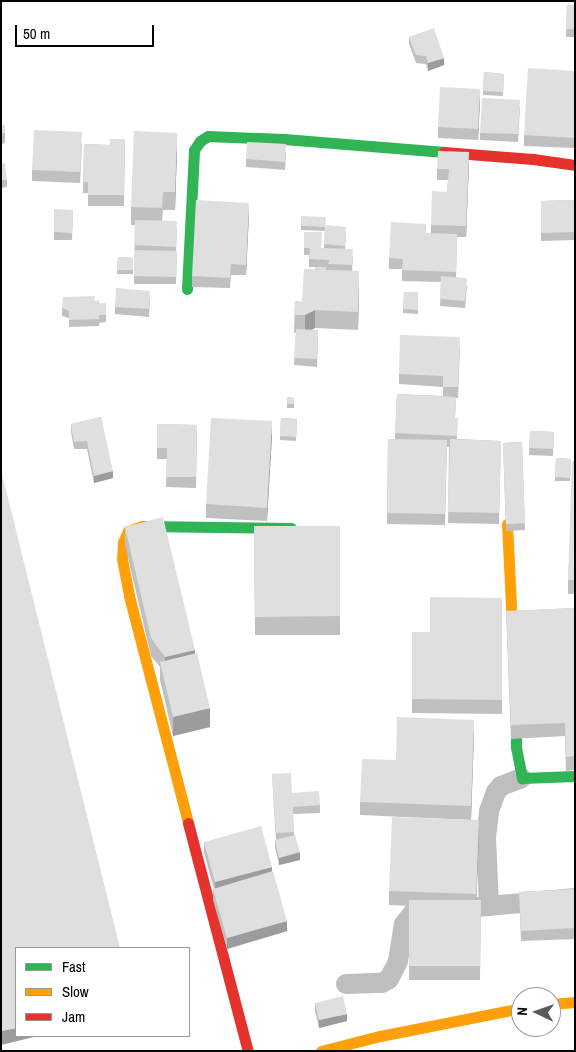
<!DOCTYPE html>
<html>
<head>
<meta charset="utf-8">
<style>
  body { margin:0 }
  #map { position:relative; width:576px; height:1052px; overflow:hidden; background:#fff; font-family:"Archivo Narrow",sans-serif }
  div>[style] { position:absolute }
  .street>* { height:20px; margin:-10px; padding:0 10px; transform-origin:10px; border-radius:10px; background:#bebebe }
  .fast>* { height:11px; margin:-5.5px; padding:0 5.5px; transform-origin:5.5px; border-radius:5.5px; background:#30b455 }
  .slow>* { height:11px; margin:-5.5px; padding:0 5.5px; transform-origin:5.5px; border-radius:5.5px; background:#ff9f0a }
  .jam>* { height:11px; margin:-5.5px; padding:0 5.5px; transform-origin:5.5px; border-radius:5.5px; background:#e5322d }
  .wall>* { inset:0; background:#c0c0c0 }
  .shaded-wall>* { inset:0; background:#9c9c9c }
  .building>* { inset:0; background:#dfdfdf }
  span { translate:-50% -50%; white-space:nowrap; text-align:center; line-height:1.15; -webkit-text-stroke:5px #fff; paint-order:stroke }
  .frame { position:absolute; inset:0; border:2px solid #000; pointer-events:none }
  .legend { position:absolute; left:15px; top:947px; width:175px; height:90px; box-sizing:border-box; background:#fff; border:1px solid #999; margin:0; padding:6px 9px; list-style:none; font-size:15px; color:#000 }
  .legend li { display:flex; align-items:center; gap:10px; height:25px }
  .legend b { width:25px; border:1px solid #999 }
  .north { position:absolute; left:511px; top:987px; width:50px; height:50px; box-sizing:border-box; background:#fff; border:1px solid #999; border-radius:50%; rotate:273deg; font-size:14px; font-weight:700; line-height:20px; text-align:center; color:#000 }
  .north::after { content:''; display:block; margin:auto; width:18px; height:22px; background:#595959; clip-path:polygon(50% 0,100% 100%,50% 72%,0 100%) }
  .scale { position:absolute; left:15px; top:25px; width:139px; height:22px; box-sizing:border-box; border:2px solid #000; border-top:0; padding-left:6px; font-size:15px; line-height:18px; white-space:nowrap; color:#000; -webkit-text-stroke:4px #fff; paint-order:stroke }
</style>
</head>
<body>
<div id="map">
  <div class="street">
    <div style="left:489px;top:906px;width:69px;rotate:-92.5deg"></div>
    <div style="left:486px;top:837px;width:26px;rotate:-83deg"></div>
    <div style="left:489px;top:811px;width:20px;rotate:-70deg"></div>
    <div style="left:496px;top:792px;width:8px;rotate:-50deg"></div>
    <div style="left:501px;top:786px;width:22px;rotate:-21deg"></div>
    <div style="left:346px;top:984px;width:36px;rotate:-2deg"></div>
    <div style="left:382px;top:983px;width:8px;rotate:-30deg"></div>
    <div style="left:389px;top:979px;width:20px;rotate:-63deg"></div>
    <div style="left:398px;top:961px;width:37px;rotate:-81deg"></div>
    <div style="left:404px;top:924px;width:14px;rotate:-51deg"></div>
    <div style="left:413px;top:913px;width:163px;rotate:-5.3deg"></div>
  </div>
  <div class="fast">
    <div style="left:187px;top:289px;width:139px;rotate:-87.1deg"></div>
    <div style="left:194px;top:150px;width:11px;rotate:-56deg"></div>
    <div style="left:200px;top:141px;width:9px;rotate:-32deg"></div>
    <div style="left:208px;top:136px;width:76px;rotate:2.3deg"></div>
    <div style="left:284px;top:139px;width:161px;rotate:4.6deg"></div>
    <div style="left:142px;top:526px;width:149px;rotate:0.8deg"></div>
    <div style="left:516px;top:700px;width:47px;rotate:90deg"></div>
    <div style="left:516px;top:747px;width:32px;rotate:79deg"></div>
    <div style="left:522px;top:778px;width:53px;rotate:-2.2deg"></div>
  </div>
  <div class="slow">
    <div style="left:507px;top:524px;width:123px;rotate:87.2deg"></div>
    <div style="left:142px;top:526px;width:15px;rotate:160deg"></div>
    <div style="left:128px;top:531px;width:12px;rotate:114deg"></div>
    <div style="left:123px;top:542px;width:17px;rotate:93deg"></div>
    <div style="left:122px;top:559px;width:38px;rotate:79deg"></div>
    <div style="left:129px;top:596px;width:235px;rotate:75.4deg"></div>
    <div style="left:551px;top:1004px;width:24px;rotate:-5deg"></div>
    <div style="left:321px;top:1051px;width:61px;rotate:-14.3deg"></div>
    <div style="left:380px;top:1036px;width:144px;rotate:-11.2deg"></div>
  </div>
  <div class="jam">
    <div style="left:444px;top:152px;width:89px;rotate:4.5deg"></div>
    <div style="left:533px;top:159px;width:42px;rotate:8.1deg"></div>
    <div style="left:188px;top:823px;width:236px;rotate:75.3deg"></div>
  </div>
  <div class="wall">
    <div style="clip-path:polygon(567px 5px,575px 5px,575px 37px,566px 37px)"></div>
    <div style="clip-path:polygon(409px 37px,444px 65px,428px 71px,426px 64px,416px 63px,409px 44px)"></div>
    <div style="clip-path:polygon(575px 71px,575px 148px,524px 146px,524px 135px)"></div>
    <div style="clip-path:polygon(484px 72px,504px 74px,503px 96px,483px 95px)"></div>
    <div style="clip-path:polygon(480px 100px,478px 140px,438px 138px,438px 127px)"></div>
    <div style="clip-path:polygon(520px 107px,518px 142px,480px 140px,480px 133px)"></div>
    <div style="clip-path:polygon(1px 125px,5px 133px,5px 143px,1px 144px)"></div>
    <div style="clip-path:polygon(125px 139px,124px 206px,88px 206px,88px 193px,83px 193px,84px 144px,110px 145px)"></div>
    <div style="clip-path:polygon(82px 143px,80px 183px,32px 181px,32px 170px)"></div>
    <div style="clip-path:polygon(177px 151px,175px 210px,163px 210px,162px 221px,177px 229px,176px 251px,177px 251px,176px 284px,134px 284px,135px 225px,131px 225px,131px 207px)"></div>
    <div style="clip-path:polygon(286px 152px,285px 170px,246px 167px,246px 159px)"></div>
    <div style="clip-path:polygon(469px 163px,466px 237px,457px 237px,456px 277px,467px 286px,465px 308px,440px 306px,441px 282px,402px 281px,402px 269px,389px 269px,389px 258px,426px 233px,431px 233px,431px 225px,447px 192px,448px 180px,437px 180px,437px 169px)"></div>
    <div style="clip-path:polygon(1px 164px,7px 180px,7px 187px,1px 188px)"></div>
    <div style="clip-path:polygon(575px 200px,575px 240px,541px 241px,541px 201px)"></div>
    <div style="clip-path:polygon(73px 210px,72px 240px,54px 240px,54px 232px)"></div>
    <div style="clip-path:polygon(249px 214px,246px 275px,231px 275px,230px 288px,192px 287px,192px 276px)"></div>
    <div style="clip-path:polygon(301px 216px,325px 225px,346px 234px,345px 249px,353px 257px,352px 271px,359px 289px,358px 330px,315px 328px,312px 330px,318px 337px,317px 367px,294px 365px,296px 333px,294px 333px,295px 301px,302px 302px,315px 269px,315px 267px,309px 267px,309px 255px,304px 255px,304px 232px,321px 248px,324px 248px,325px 231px,301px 230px)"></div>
    <div style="clip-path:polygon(118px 257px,133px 258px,133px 274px,117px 274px)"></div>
    <div style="clip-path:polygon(404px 292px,418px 292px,418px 314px,403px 313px)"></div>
    <div style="clip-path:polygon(150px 299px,149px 317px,115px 314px,115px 307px)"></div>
    <div style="clip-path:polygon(95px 301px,100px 304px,106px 303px,106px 322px,99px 323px,99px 326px,69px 327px,69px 318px,62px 316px,62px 308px)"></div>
    <div style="clip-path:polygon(460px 348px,458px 398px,456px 398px,455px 418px,457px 439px,501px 441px,499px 524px,448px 523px,449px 447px,447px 447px,445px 525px,387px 524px,388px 439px,395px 439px,397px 394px,443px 396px,443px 387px,399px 384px,399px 374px)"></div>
    <div style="clip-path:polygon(287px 397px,294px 398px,294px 408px,287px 408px)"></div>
    <div style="clip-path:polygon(101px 417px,113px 478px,94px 483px,87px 449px,74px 449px,71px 432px,71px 424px)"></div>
    <div style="clip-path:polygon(281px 418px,297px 419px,296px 441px,280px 440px)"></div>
    <div style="clip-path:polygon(157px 424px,197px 425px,196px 488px,166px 487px,167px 459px,157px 459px)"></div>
    <div style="clip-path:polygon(530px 431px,554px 432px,553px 456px,529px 455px)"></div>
    <div style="clip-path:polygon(272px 435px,267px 521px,206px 518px,206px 504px)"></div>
    <div style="clip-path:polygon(522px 442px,525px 530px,506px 531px,503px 443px)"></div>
    <div style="clip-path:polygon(556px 458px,571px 459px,570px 481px,555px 481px)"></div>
    <div style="clip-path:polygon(575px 461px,575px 594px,568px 594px,568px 580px)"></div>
    <div style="clip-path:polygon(254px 526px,340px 526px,340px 635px,255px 635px)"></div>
    <div style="clip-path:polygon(125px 527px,195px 654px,210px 727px,173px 736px,160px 680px,160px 667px,151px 656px,125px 545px)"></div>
    <div style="clip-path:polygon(502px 598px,502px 714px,412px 713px,412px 632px,430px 632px)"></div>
    <div style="clip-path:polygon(575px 608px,575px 770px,566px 771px,565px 736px,511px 739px,506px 611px)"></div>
    <div style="clip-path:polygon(474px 733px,471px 820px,360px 815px,360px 802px,396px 760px)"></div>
    <div style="clip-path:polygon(272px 774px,292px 793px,320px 805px,320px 813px,293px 814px,294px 835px,300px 860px,279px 865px,275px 847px,275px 840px,276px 840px)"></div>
    <div style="clip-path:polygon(479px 834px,476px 900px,481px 900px,480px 980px,409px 980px,409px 906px,389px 905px,389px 891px)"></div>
    <div style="clip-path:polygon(204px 842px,272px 872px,287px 931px,227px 949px,213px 900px,213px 889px,214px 889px,204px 853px)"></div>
    <div style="clip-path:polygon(575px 889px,575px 939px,521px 941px,519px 892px)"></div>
    <div style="clip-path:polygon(315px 1003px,347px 1021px,319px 1028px,315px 1011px)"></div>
  </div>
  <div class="shaded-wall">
    <div style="clip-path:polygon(444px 58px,444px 65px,428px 71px,428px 63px)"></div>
    <div style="clip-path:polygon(480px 89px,480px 100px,478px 140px,478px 129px)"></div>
    <div style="clip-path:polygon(177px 133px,177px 151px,175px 210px,175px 192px)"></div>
    <div style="clip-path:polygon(469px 152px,469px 163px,466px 237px,466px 226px)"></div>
    <div style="clip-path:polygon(249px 203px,249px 214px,246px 275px,246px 265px)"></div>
    <div style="clip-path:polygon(359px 271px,359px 289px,358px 330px,358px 312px)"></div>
    <div style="clip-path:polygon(315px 310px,315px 328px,305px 333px,305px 315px)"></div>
    <div style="clip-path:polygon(272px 421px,272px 435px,267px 521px,267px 508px)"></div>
    <div style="clip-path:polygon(113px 471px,113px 478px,94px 483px,94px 476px)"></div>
    <div style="clip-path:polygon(195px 650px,195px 668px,165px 675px,165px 657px)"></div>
    <div style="clip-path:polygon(210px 708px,210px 727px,173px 736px,173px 717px)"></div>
    <div style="clip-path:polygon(474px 720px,474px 733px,471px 820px,471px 806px)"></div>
    <div style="clip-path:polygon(479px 820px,479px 834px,476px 908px,476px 894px)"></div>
    <div style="clip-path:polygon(300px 852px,300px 860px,279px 865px,279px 858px)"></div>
    <div style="clip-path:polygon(272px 867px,272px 877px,215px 893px,215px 882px)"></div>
    <div style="clip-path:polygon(287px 921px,287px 931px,227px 949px,227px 938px)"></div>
    <div style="clip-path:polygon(347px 1014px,347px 1021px,319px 1028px,319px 1020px)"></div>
    <div style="clip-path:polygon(16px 1028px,16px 1036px,38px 1036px,1px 1045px,1px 1031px)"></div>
  </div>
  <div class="building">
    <div style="clip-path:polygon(567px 5px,575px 5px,575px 29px,566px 29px)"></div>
    <div style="clip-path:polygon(434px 28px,444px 58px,428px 63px,426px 56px,416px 55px,409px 37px)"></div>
    <div style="clip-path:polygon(528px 68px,575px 71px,575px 138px,524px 135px)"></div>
    <div style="clip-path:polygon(484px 72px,504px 74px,503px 92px,483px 91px)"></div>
    <div style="clip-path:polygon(440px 87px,480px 89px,478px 129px,438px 127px)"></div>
    <div style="clip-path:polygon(482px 98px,520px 100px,518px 134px,480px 133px)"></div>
    <div style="clip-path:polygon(1px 125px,5px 125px,5px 133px,1px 133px)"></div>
    <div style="clip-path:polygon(34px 130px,82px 132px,80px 172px,32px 170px)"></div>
    <div style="clip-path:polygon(134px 131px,177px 133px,175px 192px,163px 192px,162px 208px,131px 207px)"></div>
    <div style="clip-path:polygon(110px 139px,125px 139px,124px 195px,88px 195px,88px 182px,83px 182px,84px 144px,110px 145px)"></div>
    <div style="clip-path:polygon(247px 142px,286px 144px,285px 162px,246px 159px)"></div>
    <div style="clip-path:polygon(438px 151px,469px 152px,466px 226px,431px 225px,432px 191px,447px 192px,449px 169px,437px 169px)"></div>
    <div style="clip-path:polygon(5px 163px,7px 180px,1px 180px,1px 164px)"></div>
    <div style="clip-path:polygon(196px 200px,249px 203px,246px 265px,231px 264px,230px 278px,192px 276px)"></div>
    <div style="clip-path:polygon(575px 200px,575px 232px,541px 233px,541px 201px)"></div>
    <div style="clip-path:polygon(54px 209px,73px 210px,72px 233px,54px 232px)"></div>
    <div style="clip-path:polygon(301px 216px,326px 217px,325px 227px,301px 226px)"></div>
    <div style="clip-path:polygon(135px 220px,177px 221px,176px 247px,134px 245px)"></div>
    <div style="clip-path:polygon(391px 222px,426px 224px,426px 233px,457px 234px,456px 272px,402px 270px,403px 259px,389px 258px)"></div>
    <div style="clip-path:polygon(325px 225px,346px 227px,345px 246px,324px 244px)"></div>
    <div style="clip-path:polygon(304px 232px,322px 232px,321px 248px,353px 249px,352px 265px,328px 264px,329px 260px,309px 259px,310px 248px,304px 248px)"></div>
    <div style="clip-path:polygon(134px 250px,177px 251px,176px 277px,134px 276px)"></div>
    <div style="clip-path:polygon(118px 257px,133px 258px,133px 270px,117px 270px)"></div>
    <div style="clip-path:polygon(315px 267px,326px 267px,326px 270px,315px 269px)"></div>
    <div style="clip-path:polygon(304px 269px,359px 271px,358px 312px,315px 310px,305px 315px,294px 315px,295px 301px,302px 302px)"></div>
    <div style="clip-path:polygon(441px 276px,467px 278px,465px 301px,440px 299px)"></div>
    <div style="clip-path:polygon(116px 288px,150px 291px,149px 309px,115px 307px)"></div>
    <div style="clip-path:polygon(404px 292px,418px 292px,418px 310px,403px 309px)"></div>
    <div style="clip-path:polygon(95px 296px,94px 301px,100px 300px,98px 304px,106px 303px,106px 315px,99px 315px,99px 319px,69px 320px,69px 311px,62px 308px,63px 297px)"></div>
    <div style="clip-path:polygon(296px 329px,318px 330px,317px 359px,294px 358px)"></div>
    <div style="clip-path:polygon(400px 335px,460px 337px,458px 387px,443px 387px,443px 376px,399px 374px)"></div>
    <div style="clip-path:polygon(397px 394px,456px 397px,455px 418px,458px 418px,457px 436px,395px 433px)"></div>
    <div style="clip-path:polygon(287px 397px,294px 398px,294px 404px,287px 404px)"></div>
    <div style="clip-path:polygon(101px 417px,113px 471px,94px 476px,87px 441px,74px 442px,71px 424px)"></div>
    <div style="clip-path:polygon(211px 418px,272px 421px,267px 508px,206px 504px)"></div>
    <div style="clip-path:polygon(281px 418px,297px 419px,296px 437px,280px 436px)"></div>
    <div style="clip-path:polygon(157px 424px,197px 425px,196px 477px,166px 477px,167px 448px,157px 448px)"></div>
    <div style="clip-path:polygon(530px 431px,554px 432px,553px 449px,529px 448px)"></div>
    <div style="clip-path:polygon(388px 439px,447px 440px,445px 514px,387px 513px)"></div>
    <div style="clip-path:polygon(450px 439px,501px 441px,499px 513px,448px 512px)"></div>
    <div style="clip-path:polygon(522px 442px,525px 523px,506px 524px,503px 443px)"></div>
    <div style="clip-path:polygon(556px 458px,571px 459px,570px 478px,555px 477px)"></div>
    <div style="clip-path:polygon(572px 461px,575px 461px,575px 580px,568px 580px)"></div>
    <div style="clip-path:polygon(1px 470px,120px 948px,16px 948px,16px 1028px,1px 1031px)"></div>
    <div style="clip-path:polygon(163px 517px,195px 650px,165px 657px,151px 638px,125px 527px)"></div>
    <div style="clip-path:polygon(254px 526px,340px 526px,340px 616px,255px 617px)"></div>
    <div style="clip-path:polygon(430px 597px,502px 598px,502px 700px,412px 699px,412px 632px,430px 632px)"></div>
    <div style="clip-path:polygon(575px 608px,575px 756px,566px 757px,565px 723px,511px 725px,506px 611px)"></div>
    <div style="clip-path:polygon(197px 653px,210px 708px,173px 717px,160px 662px)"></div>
    <div style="clip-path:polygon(397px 717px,474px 720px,471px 806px,360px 802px,362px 759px,396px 760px)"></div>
    <div style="clip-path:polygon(291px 773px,292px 793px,319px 791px,320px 805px,293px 807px,294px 832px,276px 833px,272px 774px)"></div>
    <div style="clip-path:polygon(392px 817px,479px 820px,476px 894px,389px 891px)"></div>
    <div style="clip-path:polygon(261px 826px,272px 867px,215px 882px,204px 842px)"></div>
    <div style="clip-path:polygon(295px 835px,300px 852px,279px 858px,275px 840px)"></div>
    <div style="clip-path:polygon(273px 871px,287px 921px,227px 938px,213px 889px)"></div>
    <div style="clip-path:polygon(575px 889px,575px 928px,521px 931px,519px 892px)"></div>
    <div style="clip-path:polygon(409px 900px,481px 900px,480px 966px,409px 966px)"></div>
    <div style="clip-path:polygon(343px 996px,347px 1014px,319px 1020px,315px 1003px)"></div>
  </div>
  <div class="frame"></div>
  <ul class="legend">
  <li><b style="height:6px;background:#30b455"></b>Fast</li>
  <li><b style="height:6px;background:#ff9f0a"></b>Slow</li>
  <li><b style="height:6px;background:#e5322d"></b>Jam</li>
  </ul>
  <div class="north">N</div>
  <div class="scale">50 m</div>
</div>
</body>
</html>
